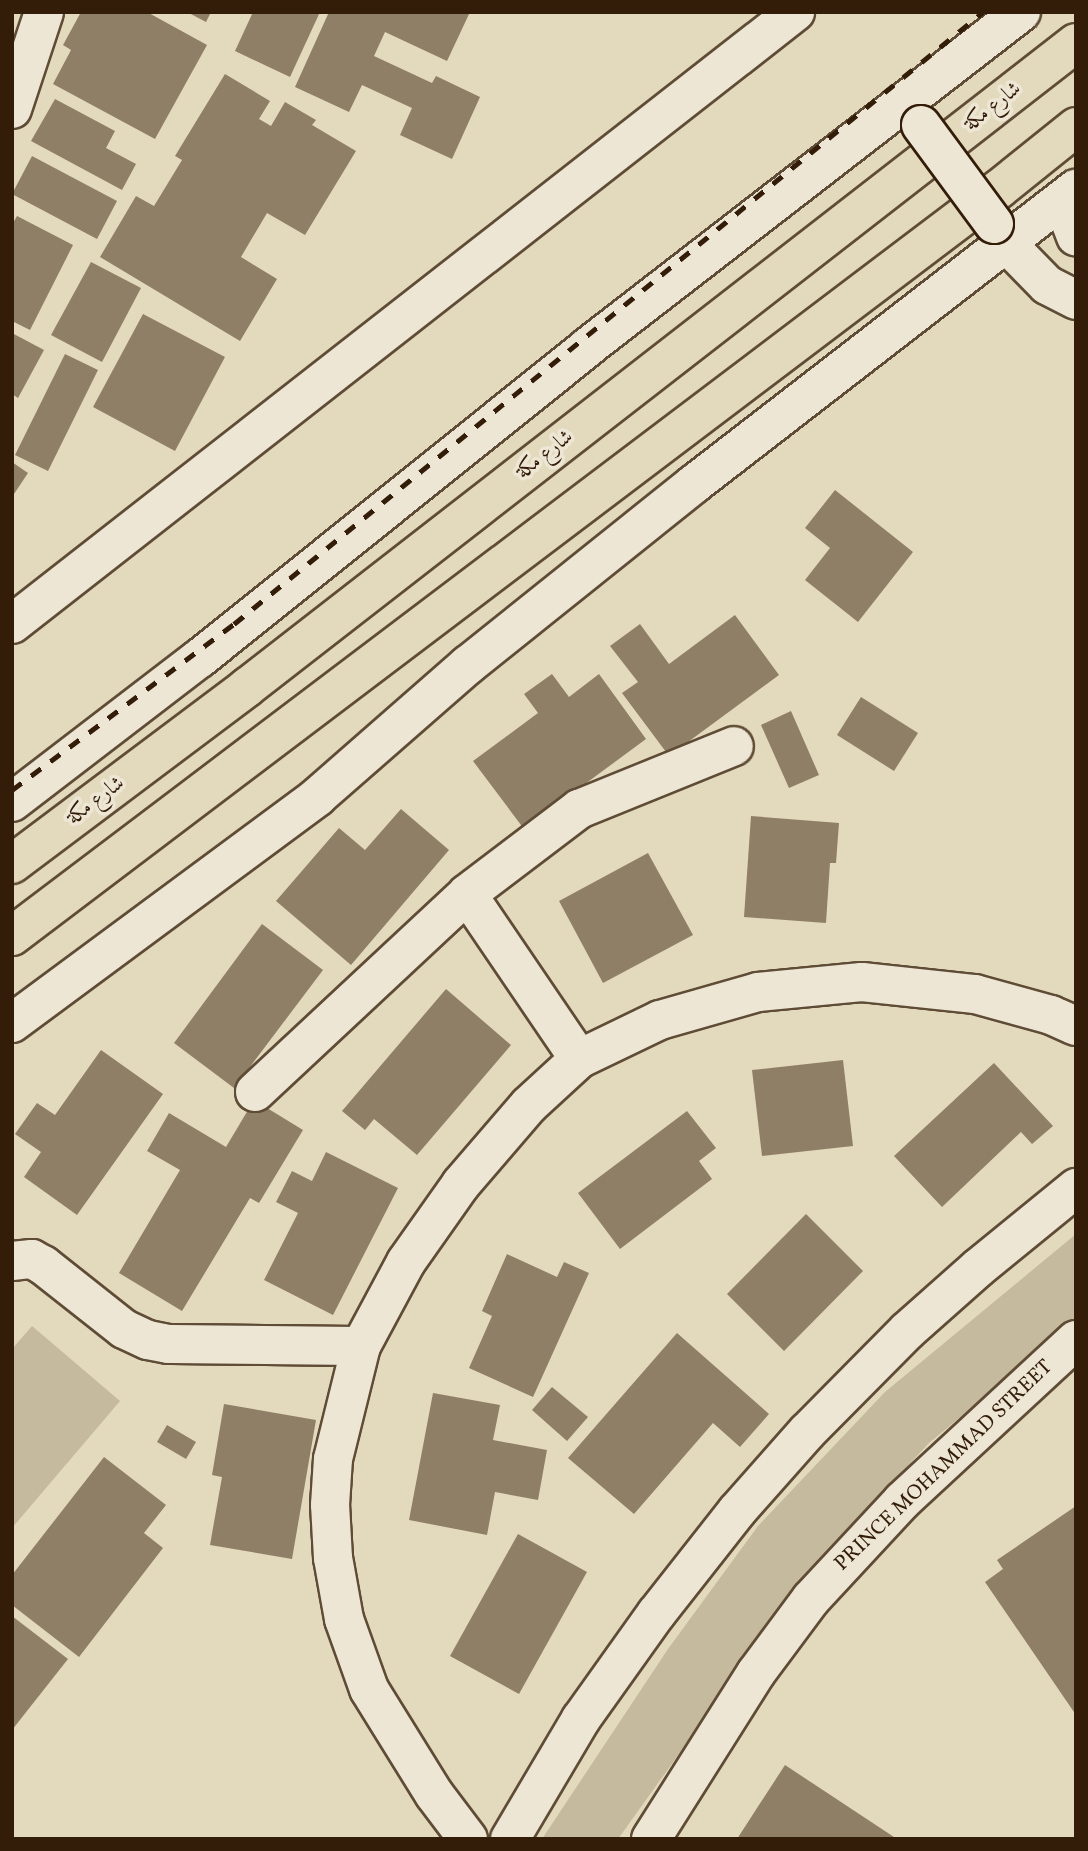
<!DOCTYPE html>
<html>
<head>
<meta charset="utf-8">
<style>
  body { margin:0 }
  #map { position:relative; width:1088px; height:1851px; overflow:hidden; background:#e3d9bd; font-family:Vollkorn,Amiri,serif }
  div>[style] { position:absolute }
  .green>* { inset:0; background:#c5b99e }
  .building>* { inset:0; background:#8f7f67 }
  .roads { filter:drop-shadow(2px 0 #5f4c36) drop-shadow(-2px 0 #5f4c36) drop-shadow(0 2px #5f4c36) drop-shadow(0 -2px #5f4c36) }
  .street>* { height:38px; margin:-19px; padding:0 19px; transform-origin:19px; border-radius:19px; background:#ede6d4 }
  .secondary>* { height:38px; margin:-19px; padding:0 19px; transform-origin:19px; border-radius:19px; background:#ede6d4 }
  .primary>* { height:38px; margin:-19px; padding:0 19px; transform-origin:19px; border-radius:19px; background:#e3d9bd }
  .rail>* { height:5px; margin-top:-2.5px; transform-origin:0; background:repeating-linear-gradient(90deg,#331d09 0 12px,transparent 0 24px) }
  .bridges { filter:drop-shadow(2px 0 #331d09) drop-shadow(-2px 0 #331d09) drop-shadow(0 2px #331d09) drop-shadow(0 -2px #331d09) }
  .secondary-bridge>* { height:38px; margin:-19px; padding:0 19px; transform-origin:19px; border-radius:19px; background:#ede6d4 }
  span { translate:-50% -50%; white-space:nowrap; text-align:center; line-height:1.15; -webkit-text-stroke:7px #ede6d4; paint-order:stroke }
  .street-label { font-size:21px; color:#331d09 }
  .frame { position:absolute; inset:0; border:14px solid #331d09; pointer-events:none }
</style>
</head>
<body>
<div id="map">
  <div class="green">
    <div style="clip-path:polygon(1076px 1234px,1076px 1321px,929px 1443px,810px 1571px,618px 1839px,542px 1839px,668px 1649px,758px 1526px,885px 1392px)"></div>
    <div style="clip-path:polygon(32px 1326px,120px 1401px,12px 1528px,12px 1349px)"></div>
  </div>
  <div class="building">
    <div style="clip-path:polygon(81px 12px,147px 12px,207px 45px,155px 139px,53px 84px,71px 50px,63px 45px)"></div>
    <div style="clip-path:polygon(187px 12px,211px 12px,206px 22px)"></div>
    <div style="clip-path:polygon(253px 12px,320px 12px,290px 77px,235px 51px)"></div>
    <div style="clip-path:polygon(329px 12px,470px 12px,447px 61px,385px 32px,374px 56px,432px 83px,436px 76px,480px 97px,452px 159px,400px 135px,412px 108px,362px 85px,349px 112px,295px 87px)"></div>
    <div style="clip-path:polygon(225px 74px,270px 101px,259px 119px,271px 126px,285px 102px,316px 120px,312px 125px,356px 151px,305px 235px,267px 213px,241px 257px,277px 279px,240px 341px,100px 257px,136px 196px,154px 206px,182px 160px,175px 156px)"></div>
    <div style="clip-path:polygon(55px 99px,115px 131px,106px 148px,136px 164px,122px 190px,31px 141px)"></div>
    <div style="clip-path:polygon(32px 156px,117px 201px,97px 239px,12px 194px)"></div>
    <div style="clip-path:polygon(17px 216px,73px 245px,30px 330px,12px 321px,12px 225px)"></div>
    <div style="clip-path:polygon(91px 262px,141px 288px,102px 362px,51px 335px)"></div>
    <div style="clip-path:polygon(143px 314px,225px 357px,175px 451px,93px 407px)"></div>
    <div style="clip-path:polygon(12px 333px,44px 350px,18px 398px,12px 394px)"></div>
    <div style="clip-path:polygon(65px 354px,98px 370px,48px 471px,15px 455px)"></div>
    <div style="clip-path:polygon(12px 462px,28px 473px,12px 497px)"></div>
    <div style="clip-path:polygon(835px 490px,913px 552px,858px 622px,805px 580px,830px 548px,805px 528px)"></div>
    <div style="clip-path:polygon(735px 615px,779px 675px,669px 756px,622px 693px,638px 682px,610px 646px,640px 624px,669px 664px)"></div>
    <div style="clip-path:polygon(552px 674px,569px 697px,599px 674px,646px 739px,524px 829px,473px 761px,538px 713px,524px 694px)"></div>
    <div style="clip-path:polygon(861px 697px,918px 733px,894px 771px,837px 735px)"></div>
    <div style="clip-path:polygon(791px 711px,819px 775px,789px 788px,761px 725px)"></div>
    <div style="clip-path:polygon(401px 809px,449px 850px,351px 965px,276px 901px,339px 828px,365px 850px)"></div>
    <div style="clip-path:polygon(751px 816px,839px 823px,836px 863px,830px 863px,826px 923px,744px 917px)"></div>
    <div style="clip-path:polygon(648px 853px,693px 935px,603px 983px,559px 901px)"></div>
    <div style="clip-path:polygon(262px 924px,323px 970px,234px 1088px,174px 1043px)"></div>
    <div style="clip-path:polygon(446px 989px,511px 1045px,417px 1155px,374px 1119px,365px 1130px,342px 1111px)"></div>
    <div style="clip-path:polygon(101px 1050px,163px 1094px,77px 1215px,24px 1177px,41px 1152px,15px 1134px,37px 1103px,55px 1115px)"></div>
    <div style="clip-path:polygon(843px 1060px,853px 1146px,762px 1156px,752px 1070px)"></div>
    <div style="clip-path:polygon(994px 1063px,1053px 1126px,1032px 1144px,1021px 1132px,942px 1207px,894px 1156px)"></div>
    <div style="clip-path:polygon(254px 1100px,303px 1130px,259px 1203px,250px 1198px,182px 1311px,119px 1273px,180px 1170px,147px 1151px,169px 1113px,226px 1147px)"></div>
    <div style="clip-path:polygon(687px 1111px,716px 1148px,699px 1161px,712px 1179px,620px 1249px,578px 1193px)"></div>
    <div style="clip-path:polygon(326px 1152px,398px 1188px,333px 1315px,264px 1280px,298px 1213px,276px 1202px,292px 1171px,312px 1181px)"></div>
    <div style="clip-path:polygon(806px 1214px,863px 1271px,784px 1351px,727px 1294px)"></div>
    <div style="clip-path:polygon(507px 1254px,557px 1277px,564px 1262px,589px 1273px,533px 1397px,469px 1368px,492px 1316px,482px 1311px)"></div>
    <div style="clip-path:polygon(677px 1333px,769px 1414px,740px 1447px,713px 1423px,634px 1514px,568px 1458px)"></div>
    <div style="clip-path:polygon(552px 1387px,588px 1417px,567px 1441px,532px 1410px)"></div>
    <div style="clip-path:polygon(433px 1393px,500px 1405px,493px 1440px,547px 1450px,538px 1500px,495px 1492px,487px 1535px,409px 1520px)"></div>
    <div style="clip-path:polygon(224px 1404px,316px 1420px,292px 1559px,210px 1545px,222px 1477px,212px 1475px)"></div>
    <div style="clip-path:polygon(167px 1425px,196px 1442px,186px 1459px,157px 1442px)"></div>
    <div style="clip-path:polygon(104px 1457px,166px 1505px,144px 1533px,163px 1548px,79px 1657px,12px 1605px,12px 1575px)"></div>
    <div style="clip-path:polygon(1076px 1506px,1076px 1715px,985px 1582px,1003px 1569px,997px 1560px)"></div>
    <div style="clip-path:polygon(518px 1534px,587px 1572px,519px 1694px,450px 1656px)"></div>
    <div style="clip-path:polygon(12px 1616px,68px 1659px,12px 1730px)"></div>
    <div style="clip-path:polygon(785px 1765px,897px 1839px,737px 1839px)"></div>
  </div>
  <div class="roads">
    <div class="street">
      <div style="left:12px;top:109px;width:102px;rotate:-71.7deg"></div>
      <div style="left:12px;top:624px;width:994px;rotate:-38.01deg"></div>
      <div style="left:467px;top:894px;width:199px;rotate:55.8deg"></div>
      <div style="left:255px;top:1092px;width:290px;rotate:-43deg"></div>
      <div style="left:467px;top:894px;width:141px;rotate:-37.2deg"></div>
      <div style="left:579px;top:809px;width:167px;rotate:-22.1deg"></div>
      <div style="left:12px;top:1261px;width:20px;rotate:-6deg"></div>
      <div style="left:32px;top:1259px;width:13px;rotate:29deg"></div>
      <div style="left:43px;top:1265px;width:103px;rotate:38.3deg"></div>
      <div style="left:124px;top:1329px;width:26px;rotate:25deg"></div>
      <div style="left:148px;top:1340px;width:20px;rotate:11deg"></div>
      <div style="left:168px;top:1344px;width:193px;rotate:0.6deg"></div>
      <div style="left:468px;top:1839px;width:56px;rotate:-127.1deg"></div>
      <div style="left:434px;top:1794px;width:123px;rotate:-121.8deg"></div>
      <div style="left:369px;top:1689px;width:74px;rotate:-109.7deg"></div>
      <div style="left:344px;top:1619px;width:62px;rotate:-100.2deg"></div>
      <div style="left:333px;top:1558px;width:53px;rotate:-93.2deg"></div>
      <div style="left:330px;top:1505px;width:46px;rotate:-86.3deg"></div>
      <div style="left:333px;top:1459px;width:116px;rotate:-76.1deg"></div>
      <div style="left:361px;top:1346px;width:95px;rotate:-61.8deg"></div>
      <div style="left:406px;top:1262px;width:95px;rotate:-54.8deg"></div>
      <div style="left:461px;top:1184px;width:104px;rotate:-49.3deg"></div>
      <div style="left:529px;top:1105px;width:68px;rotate:-42.6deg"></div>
      <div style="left:579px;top:1059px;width:90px;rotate:-25.7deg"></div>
      <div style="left:660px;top:1020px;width:102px;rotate:-15.9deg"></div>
      <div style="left:758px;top:992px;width:104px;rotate:-5.5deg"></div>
      <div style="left:862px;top:982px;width:114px;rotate:6.1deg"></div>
      <div style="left:975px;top:994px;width:79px;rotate:15.4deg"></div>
      <div style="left:1051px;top:1015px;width:27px;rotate:24deg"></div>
    </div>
    <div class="secondary">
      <div style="left:1062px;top:200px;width:39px;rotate:69deg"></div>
      <div style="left:994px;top:224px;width:24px;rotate:57deg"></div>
      <div style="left:1007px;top:244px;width:57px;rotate:45.7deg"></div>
      <div style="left:1047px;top:285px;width:33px;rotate:27deg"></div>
      <div style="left:12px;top:802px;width:237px;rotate:-37.5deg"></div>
      <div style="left:200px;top:658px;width:499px;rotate:-38.7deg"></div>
      <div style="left:589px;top:346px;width:546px;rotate:-37.71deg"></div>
      <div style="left:12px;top:1023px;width:380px;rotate:-36.5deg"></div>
      <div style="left:317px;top:797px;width:201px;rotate:-41.2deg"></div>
      <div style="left:468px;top:665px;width:290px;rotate:-38.7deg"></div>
      <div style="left:694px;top:484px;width:483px;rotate:-37.7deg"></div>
      <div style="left:510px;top:1839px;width:139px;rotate:-59.4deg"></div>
      <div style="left:581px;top:1719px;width:129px;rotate:-54.5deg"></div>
      <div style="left:656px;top:1614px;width:131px;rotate:-51.8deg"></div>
      <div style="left:737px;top:1511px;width:106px;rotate:-48.5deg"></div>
      <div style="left:807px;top:1432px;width:142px;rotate:-45.3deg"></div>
      <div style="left:907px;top:1331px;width:95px;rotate:-41.6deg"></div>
      <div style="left:978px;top:1268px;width:127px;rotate:-39.2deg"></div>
      <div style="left:651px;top:1839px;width:196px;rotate:-57.7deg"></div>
      <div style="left:756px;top:1673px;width:92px;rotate:-53.4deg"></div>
      <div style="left:811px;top:1599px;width:134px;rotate:-47.1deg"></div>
      <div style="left:902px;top:1501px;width:237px;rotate:-42.8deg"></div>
    </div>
    <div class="primary">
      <div style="left:12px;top:864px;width:293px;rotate:-36.9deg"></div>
      <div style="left:246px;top:688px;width:1051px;rotate:-37.85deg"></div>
      <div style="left:12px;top:936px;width:1238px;rotate:-37.12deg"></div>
      <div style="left:999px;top:189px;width:99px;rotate:-38.8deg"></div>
    </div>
  </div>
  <div class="rail">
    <div style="left:12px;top:790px;width:277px;rotate:-36.8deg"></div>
    <div style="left:234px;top:624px;width:967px;rotate:-39.25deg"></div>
  </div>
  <div class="bridges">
    <div class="secondary-bridge">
      <div style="left:921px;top:125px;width:123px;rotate:53.6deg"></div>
    </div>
  </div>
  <div class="street-label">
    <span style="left:993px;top:107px;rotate:-38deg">شارع مكة</span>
    <span style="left:545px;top:455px;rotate:-38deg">شارع مكة</span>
    <span style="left:96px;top:801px;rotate:-37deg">شارع مكة</span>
    <span style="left:944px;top:1466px;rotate:-44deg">PRINCE MOHAMMAD STREET</span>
  </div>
  <div class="frame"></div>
</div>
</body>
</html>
